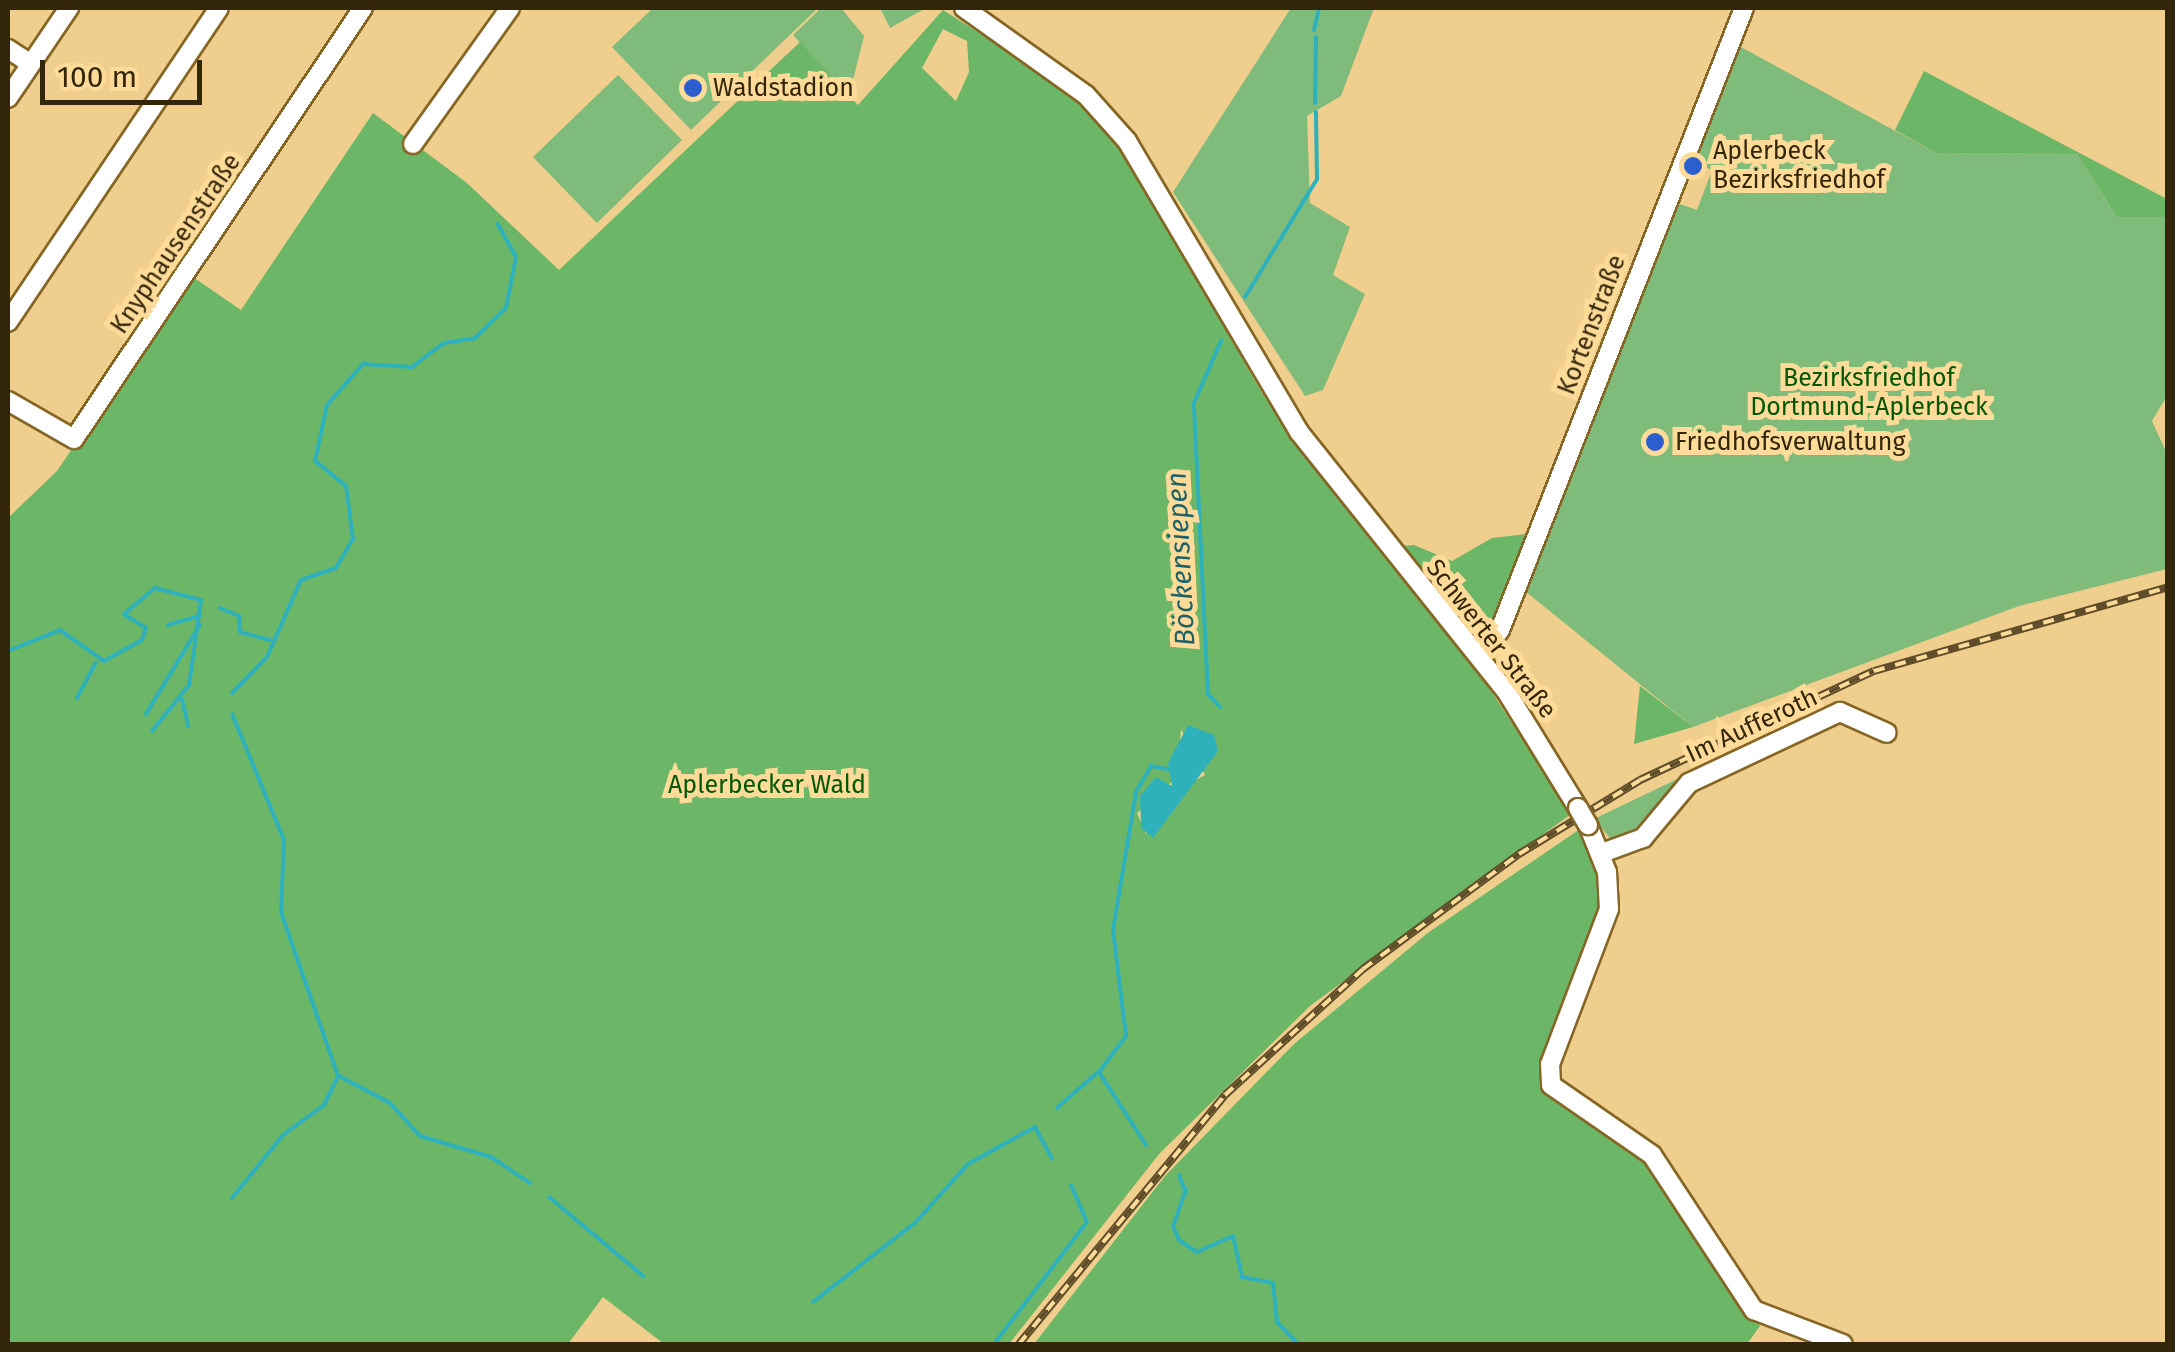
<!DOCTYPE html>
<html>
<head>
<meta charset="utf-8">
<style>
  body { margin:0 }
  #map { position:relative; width:2175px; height:1352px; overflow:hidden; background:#f0ce8d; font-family:"Fira Sans",sans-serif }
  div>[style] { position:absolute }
  .green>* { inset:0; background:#7fbb7b }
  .forest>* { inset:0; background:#6bb667 }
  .water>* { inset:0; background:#2fb1bc }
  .stream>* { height:4px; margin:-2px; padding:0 2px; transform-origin:2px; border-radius:2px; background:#2fb1bc }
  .roads { filter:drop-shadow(2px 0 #856624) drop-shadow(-2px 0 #856624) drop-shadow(0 2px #856624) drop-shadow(0 -2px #856624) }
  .minor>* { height:18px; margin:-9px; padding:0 9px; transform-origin:9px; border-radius:9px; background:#fff }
  .rail>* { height:8px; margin-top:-4px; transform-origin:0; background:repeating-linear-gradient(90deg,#fedb99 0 11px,#604e2a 0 22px); box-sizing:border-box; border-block:2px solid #604e2a }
  .bridges { filter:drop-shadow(2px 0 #856624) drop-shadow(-2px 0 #856624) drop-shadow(0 2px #856624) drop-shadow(0 -2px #856624) }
  .minor-bridge>* { height:18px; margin:-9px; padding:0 9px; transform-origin:9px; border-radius:9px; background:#fff }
  .dots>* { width:28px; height:28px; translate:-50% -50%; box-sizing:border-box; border:5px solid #fedb99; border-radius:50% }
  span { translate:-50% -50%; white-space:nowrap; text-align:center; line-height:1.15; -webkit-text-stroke:10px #fedb99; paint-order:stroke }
  .poi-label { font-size:25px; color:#33260b }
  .left { translate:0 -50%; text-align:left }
  .street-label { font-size:25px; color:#33260b }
  .park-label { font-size:25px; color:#005704 }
  .water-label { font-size:28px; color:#1e6267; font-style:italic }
  .frame { position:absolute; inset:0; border:10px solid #33260b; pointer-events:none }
  .scale { position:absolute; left:40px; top:60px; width:162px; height:45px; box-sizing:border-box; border:5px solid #33260b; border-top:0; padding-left:12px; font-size:30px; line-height:35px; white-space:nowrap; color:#33260b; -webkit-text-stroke:8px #fedb99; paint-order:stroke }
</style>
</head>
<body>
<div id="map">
  <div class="green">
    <div style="clip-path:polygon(653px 8px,818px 8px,691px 130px,612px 47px)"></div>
    <div style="clip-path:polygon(821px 8px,841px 8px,864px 36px,849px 96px,793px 35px)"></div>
    <div style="clip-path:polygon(880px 8px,926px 8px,890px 28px)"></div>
    <div style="clip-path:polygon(1291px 8px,1374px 8px,1341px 96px,1307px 116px,1310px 203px,1350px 227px,1333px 275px,1365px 294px,1323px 390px,1305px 396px,1173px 192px)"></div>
    <div style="clip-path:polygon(1739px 46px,1936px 153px,2077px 154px,2117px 217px,2167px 217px,2167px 396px,2152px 421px,2167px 454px,2167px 569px,2019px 606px,1693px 727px,1525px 591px,1654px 256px,1680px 204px,1697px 210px,1712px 170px,1695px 163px)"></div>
    <div style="clip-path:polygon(618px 75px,682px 140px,597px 223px,533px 157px)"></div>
    <div style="clip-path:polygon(1846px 698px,1675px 787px,1633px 835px,1610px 838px,1594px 819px)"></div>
  </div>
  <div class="forest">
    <div style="clip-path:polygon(evenodd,943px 10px,1078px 96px,1114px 136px,1262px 393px,1377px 548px,1414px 545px,1452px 561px,1492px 538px,1535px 533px,1497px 624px,1463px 648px,1571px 814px,1310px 1006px,1160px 1153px,1009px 1344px,664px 1344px,603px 1297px,568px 1344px,8px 1344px,8px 518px,57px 471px,190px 275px,241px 310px,373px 113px,467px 183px,559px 270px,800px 42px,858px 105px,943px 10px,943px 29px,967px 41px,969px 72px,956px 101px,922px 68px,943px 29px,943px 10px,1181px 729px,1205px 775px,1185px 786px,1146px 834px,1137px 813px,1177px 777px,1181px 729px)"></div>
    <div style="clip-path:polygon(1924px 71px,2167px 199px,2167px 217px,2117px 217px,2077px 154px,1936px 153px,1895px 130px)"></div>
    <div style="clip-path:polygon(1640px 686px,1693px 727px,1634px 744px)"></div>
    <div style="clip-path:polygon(1580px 829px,1603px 889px,1596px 941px,1542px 1059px,1543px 1089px,1645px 1160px,1760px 1326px,1747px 1344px,1034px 1344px,1165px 1176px,1294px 1044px,1429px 932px)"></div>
  </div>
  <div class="water">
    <div style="clip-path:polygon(1188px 725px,1214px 735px,1218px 751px,1153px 838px,1141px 828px,1140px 796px,1156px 777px,1172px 786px,1168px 763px)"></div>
  </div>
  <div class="stream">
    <div style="left:1314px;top:30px;width:23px;rotate:-77deg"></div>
    <div style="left:1315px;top:103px;width:66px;rotate:-89.1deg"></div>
    <div style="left:1245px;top:297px;width:138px;rotate:-58.6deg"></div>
    <div style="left:1317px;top:179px;width:67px;rotate:-90.9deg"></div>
    <div style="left:220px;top:608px;width:21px;rotate:23deg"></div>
    <div style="left:239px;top:616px;width:16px;rotate:86deg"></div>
    <div style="left:240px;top:632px;width:31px;rotate:15deg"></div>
    <div style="left:168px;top:625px;width:33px;rotate:-16deg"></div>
    <div style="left:8px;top:651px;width:56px;rotate:-22deg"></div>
    <div style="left:60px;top:630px;width:54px;rotate:35.2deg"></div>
    <div style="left:104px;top:661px;width:43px;rotate:-28.9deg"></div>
    <div style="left:142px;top:640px;width:13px;rotate:-72deg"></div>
    <div style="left:146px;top:628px;width:26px;rotate:-148deg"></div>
    <div style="left:124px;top:614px;width:40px;rotate:-40deg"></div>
    <div style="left:155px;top:588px;width:48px;rotate:14.6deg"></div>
    <div style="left:201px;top:600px;width:86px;rotate:98deg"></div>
    <div style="left:189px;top:685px;width:59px;rotate:128.8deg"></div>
    <div style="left:232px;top:693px;width:50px;rotate:-45.8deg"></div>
    <div style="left:267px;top:657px;width:84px;rotate:-66.2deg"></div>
    <div style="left:301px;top:580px;width:37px;rotate:-19deg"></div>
    <div style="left:336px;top:568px;width:34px;rotate:-60deg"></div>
    <div style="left:353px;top:539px;width:53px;rotate:-97.5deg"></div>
    <div style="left:346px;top:486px;width:40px;rotate:-141deg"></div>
    <div style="left:315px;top:461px;width:57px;rotate:-77.9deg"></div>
    <div style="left:327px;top:405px;width:55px;rotate:-48.7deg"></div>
    <div style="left:363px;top:364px;width:49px;rotate:3.5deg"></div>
    <div style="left:412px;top:367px;width:40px;rotate:-37deg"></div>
    <div style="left:444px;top:343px;width:31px;rotate:-9deg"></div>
    <div style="left:475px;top:338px;width:43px;rotate:-44.1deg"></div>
    <div style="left:506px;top:308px;width:52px;rotate:-78.9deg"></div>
    <div style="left:516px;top:257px;width:38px;rotate:-119deg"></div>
    <div style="left:77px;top:698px;width:40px;rotate:-62deg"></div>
    <div style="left:182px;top:699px;width:28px;rotate:77deg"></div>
    <div style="left:1220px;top:707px;width:18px;rotate:-133deg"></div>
    <div style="left:1208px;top:694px;width:291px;rotate:-92.8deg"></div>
    <div style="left:1194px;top:403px;width:68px;rotate:-66.5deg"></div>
    <div style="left:146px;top:714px;width:104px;rotate:-58.8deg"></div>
    <div style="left:339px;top:1076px;width:58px;rotate:27.9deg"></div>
    <div style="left:390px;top:1103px;width:45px;rotate:47.7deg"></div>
    <div style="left:420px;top:1136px;width:74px;rotate:16.5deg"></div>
    <div style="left:491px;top:1157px;width:47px;rotate:33.7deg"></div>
    <div style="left:1057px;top:1108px;width:55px;rotate:-41.3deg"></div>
    <div style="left:1146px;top:1145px;width:87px;rotate:-122.8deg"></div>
    <div style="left:1099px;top:1072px;width:45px;rotate:-53.1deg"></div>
    <div style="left:1126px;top:1036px;width:107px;rotate:-97deg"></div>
    <div style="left:1113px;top:930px;width:140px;rotate:-80.5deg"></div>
    <div style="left:1136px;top:792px;width:30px;rotate:-60deg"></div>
    <div style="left:1151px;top:766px;width:25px;rotate:11deg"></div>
    <div style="left:1179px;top:1175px;width:19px;rotate:69deg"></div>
    <div style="left:1186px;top:1189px;width:39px;rotate:109deg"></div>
    <div style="left:1173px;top:1226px;width:15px;rotate:67deg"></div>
    <div style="left:1179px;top:1240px;width:22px;rotate:34deg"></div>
    <div style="left:1197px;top:1252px;width:39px;rotate:-24deg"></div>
    <div style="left:1233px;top:1236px;width:42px;rotate:77.6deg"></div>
    <div style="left:1242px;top:1277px;width:32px;rotate:11deg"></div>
    <div style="left:1273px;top:1283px;width:39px;rotate:84deg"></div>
    <div style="left:1277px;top:1322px;width:30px;rotate:46deg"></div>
    <div style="left:549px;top:1197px;width:123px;rotate:40deg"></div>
    <div style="left:232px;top:1198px;width:81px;rotate:-51deg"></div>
    <div style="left:283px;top:1135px;width:51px;rotate:-36.2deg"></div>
    <div style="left:324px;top:1105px;width:32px;rotate:-64deg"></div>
    <div style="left:338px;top:1076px;width:174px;rotate:-109.2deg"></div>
    <div style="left:281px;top:912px;width:72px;rotate:-87.6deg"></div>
    <div style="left:284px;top:840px;width:136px;rotate:-112.4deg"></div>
    <div style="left:813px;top:1302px;width:129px;rotate:-37.8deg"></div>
    <div style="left:915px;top:1223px;width:79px;rotate:-48.1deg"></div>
    <div style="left:968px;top:1164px;width:77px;rotate:-28.9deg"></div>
    <div style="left:1035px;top:1127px;width:36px;rotate:62deg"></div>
    <div style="left:994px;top:1344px;width:153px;rotate:-52.7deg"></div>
    <div style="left:1087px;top:1222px;width:40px;rotate:-113.4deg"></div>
  </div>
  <div class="roads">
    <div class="minor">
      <div style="left:964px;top:8px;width:150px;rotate:35.5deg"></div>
      <div style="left:1086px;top:95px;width:62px;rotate:48.3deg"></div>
      <div style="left:1127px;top:141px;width:338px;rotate:59.4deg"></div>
      <div style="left:1299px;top:432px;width:332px;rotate:51.4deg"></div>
      <div style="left:1506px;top:691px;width:137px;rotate:58.4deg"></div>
      <div style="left:8px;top:49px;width:27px;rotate:33deg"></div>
      <div style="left:8px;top:98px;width:109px;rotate:-55.9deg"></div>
      <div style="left:413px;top:144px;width:167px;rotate:-54.5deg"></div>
      <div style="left:8px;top:322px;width:378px;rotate:-56.1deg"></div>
      <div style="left:8px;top:401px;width:76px;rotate:29.9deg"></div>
      <div style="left:74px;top:439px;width:519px;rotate:-56.16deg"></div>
      <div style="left:1479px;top:656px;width:33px;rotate:-51deg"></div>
      <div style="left:1500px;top:630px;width:668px;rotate:-68.58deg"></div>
      <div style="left:1588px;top:825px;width:51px;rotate:68deg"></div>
      <div style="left:1607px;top:872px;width:37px;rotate:87deg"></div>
      <div style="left:1609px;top:909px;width:166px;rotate:110.8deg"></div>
      <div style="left:1550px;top:1064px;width:21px;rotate:87deg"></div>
      <div style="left:1551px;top:1085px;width:123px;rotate:34.7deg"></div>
      <div style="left:1652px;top:1155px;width:186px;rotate:56.7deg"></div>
      <div style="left:1754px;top:1310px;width:95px;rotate:20.9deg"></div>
      <div style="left:1602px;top:853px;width:44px;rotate:-20.1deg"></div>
      <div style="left:1643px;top:838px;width:72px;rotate:-50.1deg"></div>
      <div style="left:1689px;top:783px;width:167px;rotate:-25.2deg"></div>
      <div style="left:1840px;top:712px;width:51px;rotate:24.1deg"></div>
    </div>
  </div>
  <div class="rail">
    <div style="left:1019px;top:1344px;width:323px;rotate:-50.4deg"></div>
    <div style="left:1225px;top:1095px;width:187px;rotate:-42.4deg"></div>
    <div style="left:1363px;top:969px;width:194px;rotate:-36.4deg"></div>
    <div style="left:1519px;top:854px;width:142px;rotate:-31.4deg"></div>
    <div style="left:1640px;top:780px;width:258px;rotate:-25deg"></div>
    <div style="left:1874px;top:671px;width:306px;rotate:-15.9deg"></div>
  </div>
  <div class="bridges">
    <div class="minor-bridge">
      <div style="left:1578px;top:808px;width:20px;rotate:60deg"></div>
    </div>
  </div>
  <div class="dots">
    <div style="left:693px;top:88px;background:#2c5fcd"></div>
    <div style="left:1693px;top:166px;background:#2c5fcd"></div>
    <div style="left:1655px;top:442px;background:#2c5fcd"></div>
  </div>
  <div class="poi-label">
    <span class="left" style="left:713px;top:88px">Waldstadion</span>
    <span class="left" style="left:1713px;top:166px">Aplerbeck<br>Bezirksfriedhof</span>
    <span class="left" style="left:1675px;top:442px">Friedhofsverwaltung</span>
  </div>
  <div class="street-label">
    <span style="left:176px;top:244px;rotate:-56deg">Knyphausenstraße</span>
    <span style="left:1592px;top:325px;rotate:-69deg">Kortenstraße</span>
    <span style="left:1491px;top:639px;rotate:52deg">Schwerter Straße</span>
    <span style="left:1752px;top:726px;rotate:-25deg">Im Aufferoth</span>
  </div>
  <div class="park-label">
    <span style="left:1869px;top:393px">Bezirksfriedhof<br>Dortmund-Aplerbeck</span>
    <span style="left:767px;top:785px">Aplerbecker Wald</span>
  </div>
  <div class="water-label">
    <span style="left:1181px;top:559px;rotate:-93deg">Böckensiepen</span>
  </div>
  <div class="frame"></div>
  <div class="scale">100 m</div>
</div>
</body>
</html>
